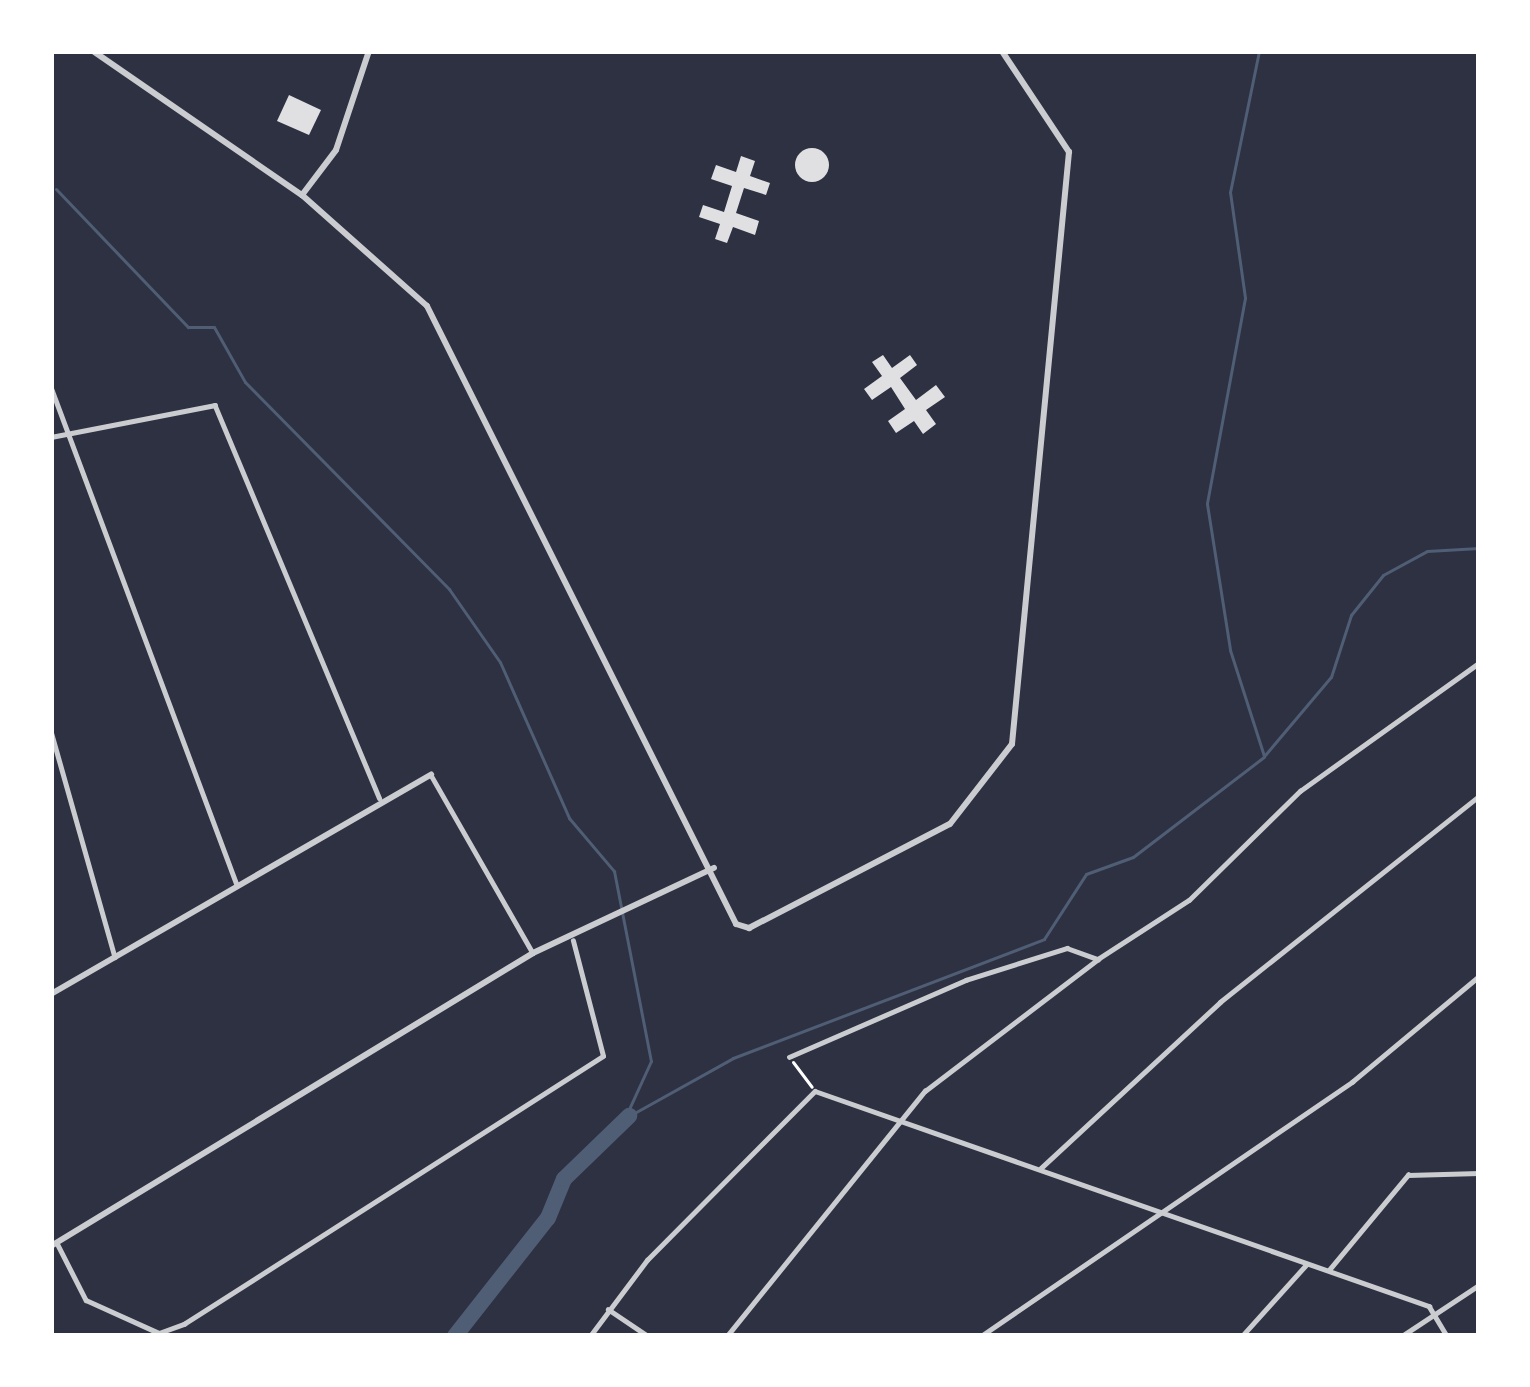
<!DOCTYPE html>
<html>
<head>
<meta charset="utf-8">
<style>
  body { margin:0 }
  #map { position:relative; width:1530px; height:1387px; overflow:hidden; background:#2d3142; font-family:Overpass,sans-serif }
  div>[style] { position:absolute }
  .stream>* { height:3px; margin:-1.5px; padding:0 1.5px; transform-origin:1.5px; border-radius:1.5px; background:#4f5d75 }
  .river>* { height:16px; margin:-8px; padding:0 8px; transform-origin:8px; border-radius:8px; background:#4f5d75 }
  .building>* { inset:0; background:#e0e0e3 }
  .round { border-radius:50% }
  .path>* { height:3px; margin:-1.5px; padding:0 1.5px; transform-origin:1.5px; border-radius:1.5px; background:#fff }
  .minor>* { height:4.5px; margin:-2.25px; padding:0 2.25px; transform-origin:2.25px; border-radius:2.25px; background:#caccd0 }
  .tertiary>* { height:6px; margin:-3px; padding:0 3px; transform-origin:3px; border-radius:3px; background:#caccd0 }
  span { translate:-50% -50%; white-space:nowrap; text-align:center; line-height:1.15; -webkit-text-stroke:12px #fff; paint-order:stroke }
  .frame { position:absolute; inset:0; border:54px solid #fff; pointer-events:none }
</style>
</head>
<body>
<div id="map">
  <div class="stream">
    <div style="left:1259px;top:51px;width:144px;rotate:101.6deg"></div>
    <div style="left:1230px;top:192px;width:107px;rotate:81.9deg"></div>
    <div style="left:1245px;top:298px;width:209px;rotate:100.5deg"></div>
    <div style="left:1207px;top:504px;width:148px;rotate:81deg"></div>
    <div style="left:1230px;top:650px;width:111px;rotate:72.2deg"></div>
    <div style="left:56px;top:189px;width:191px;rotate:46.3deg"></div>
    <div style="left:188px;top:327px;width:26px"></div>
    <div style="left:214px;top:327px;width:63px;rotate:60.6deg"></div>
    <div style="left:245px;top:382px;width:291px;rotate:45.4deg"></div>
    <div style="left:449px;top:589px;width:89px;rotate:55.1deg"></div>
    <div style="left:500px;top:662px;width:171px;rotate:66.1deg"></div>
    <div style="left:569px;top:818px;width:70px;rotate:49.7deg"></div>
    <div style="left:614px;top:871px;width:194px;rotate:79deg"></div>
    <div style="left:651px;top:1061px;width:65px;rotate:114.6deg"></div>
    <div style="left:1265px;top:755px;width:102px;rotate:-49.8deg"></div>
    <div style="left:1331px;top:677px;width:65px;rotate:-72.1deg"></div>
    <div style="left:1351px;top:615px;width:51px;rotate:-51.3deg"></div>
    <div style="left:1383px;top:575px;width:50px;rotate:-28.6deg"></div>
    <div style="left:1427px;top:551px;width:52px;rotate:-3.3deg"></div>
    <div style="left:629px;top:1116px;width:119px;rotate:-29.1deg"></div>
    <div style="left:733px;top:1058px;width:333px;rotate:-20.9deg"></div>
    <div style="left:1044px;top:939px;width:77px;rotate:-57.1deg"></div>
    <div style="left:1086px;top:874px;width:50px;rotate:-19.9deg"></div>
    <div style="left:1133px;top:857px;width:165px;rotate:-37.4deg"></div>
  </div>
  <div class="river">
    <div style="left:455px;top:1336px;width:150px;rotate:-51.8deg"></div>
    <div style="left:548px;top:1218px;width:42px;rotate:-67.7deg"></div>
    <div style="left:564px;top:1179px;width:91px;rotate:-44.1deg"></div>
  </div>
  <div class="building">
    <div style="clip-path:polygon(289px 95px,321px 110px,309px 135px,277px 121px)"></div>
    <div class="round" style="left:795px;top:148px;width:34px;height:34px"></div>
    <div style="clip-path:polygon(741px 156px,755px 161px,750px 176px,770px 183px,766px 195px,744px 188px,736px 213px,759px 221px,755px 235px,733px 227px,727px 243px,715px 239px,720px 224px,699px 217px,703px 205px,724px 212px,732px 186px,711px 179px,716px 165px,736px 172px)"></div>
    <div style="clip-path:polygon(883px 355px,892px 368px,910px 355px,917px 365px,900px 378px,916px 400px,936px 385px,945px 397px,926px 410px,936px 424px,923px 434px,914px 421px,896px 433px,888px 421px,905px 409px,891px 387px,872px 400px,864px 389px,882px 376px,872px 362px)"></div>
  </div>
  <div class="path">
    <div style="left:793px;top:1062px;width:31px;rotate:53deg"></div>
  </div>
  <div class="minor">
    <div style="left:51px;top:387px;width:532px;rotate:69.52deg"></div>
    <div style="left:51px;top:437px;width:167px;rotate:-11deg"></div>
    <div style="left:215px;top:405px;width:426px;rotate:67.3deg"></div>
    <div style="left:51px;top:731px;width:235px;rotate:74.2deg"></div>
    <div style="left:431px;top:775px;width:205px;rotate:60.2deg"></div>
    <div style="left:789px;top:1057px;width:193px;rotate:-23.5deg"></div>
    <div style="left:966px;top:980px;width:106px;rotate:-17.6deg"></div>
    <div style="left:1067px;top:948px;width:33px;rotate:20deg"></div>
    <div style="left:1098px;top:959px;width:108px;rotate:-33deg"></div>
    <div style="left:1189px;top:900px;width:156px;rotate:-44.5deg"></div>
    <div style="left:1300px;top:791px;width:220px;rotate:-35.6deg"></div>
    <div style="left:1041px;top:1168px;width:244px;rotate:-42.8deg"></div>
    <div style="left:1220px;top:1002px;width:331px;rotate:-38.5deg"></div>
    <div style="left:57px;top:1243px;width:64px;rotate:63deg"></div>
    <div style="left:86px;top:1300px;width:80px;rotate:24.3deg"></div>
    <div style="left:159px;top:1333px;width:27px;rotate:-20deg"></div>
    <div style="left:184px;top:1324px;width:497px;rotate:-32.6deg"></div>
    <div style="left:603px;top:1056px;width:119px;rotate:-104.6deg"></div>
    <div style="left:1329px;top:1270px;width:124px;rotate:-50.3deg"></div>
    <div style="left:1408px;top:1175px;width:71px;rotate:-1.6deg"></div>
    <div style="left:608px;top:1309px;width:48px;rotate:34deg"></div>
    <div style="left:590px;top:1336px;width:95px;rotate:-53.1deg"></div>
    <div style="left:647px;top:1260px;width:238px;rotate:-45.2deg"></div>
    <div style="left:815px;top:1091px;width:651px;rotate:19.3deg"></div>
    <div style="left:1429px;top:1306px;width:35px;rotate:59deg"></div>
    <div style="left:727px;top:1336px;width:315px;rotate:-51.1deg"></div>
    <div style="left:925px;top:1091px;width:218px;rotate:-37.3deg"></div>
    <div style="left:981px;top:1336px;width:450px;rotate:-34.4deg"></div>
    <div style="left:1352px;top:1082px;width:165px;rotate:-39.8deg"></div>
    <div style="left:1242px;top:1336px;width:96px;rotate:-48deg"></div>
    <div style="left:1402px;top:1336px;width:92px;rotate:-33.5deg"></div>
  </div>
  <div class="tertiary">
    <div style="left:93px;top:51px;width:254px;rotate:34.6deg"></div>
    <div style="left:302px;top:195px;width:167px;rotate:41.6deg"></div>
    <div style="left:427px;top:306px;width:691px;rotate:63.43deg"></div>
    <div style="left:736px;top:924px;width:14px;rotate:17deg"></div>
    <div style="left:749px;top:928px;width:226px;rotate:-27.4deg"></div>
    <div style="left:950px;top:824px;width:101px;rotate:-52.2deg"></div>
    <div style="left:1012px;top:744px;width:595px;rotate:-84.5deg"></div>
    <div style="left:1069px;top:152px;width:121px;rotate:-123.6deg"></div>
    <div style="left:302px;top:195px;width:56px;rotate:-52.9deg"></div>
    <div style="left:336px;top:150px;width:104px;rotate:-71.6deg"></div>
    <div style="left:51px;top:994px;width:439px;rotate:-30deg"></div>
    <div style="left:51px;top:1246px;width:564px;rotate:-31.29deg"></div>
    <div style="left:533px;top:953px;width:200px;rotate:-25.2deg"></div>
  </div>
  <div class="frame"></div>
</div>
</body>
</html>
